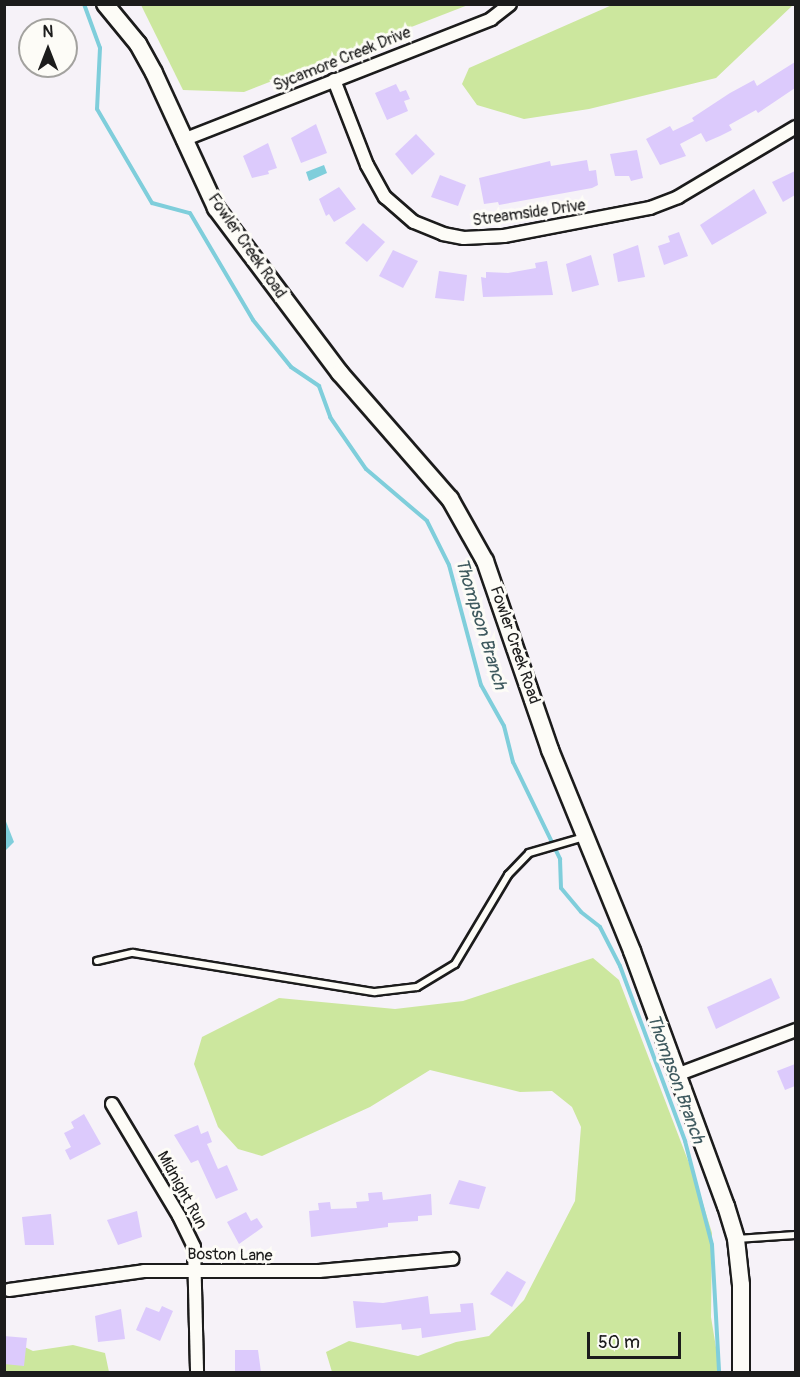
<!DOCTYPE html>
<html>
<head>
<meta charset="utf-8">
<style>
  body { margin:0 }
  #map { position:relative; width:800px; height:1377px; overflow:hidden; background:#f6f2f8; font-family:Pangolin,sans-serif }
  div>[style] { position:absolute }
  .green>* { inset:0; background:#cce79e }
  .water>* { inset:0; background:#7fcedb }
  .stream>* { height:4px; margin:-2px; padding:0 2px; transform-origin:2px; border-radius:2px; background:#7fcedb }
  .building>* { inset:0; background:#dccafc }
  .roads { filter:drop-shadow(2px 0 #1c1c1c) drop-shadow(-2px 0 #1c1c1c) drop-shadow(0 2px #1c1c1c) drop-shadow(0 -2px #1c1c1c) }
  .service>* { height:6px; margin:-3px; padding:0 3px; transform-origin:3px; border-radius:3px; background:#fdfcf7 }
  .minor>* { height:12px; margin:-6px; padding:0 6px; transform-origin:6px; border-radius:6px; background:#fdfcf7 }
  .secondary>* { height:16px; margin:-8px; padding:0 8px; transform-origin:8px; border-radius:8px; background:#fdfcf7 }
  span { translate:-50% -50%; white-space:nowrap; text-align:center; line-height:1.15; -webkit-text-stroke:6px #fdfcf7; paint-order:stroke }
  .street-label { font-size:16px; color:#1c1c1c }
  .water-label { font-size:18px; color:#3f5a5f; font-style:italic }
  .frame { position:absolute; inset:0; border:6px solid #1c1c1c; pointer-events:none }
  .north { position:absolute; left:18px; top:18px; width:60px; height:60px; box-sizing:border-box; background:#fdfcf7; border:2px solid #a3a29f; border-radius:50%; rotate:0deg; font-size:16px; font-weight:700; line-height:24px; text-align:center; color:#1c1c1c }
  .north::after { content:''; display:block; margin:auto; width:21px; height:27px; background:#1c1c1c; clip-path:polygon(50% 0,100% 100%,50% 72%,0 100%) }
  .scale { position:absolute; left:587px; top:1332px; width:94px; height:27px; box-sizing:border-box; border:3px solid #1c1c1c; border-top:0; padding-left:8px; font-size:18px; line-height:21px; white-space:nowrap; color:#1c1c1c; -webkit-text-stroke:4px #fdfcf7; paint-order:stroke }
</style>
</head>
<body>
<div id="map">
  <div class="green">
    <div style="clip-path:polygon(141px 5px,468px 5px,244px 92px,183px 90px)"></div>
    <div style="clip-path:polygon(612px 5px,612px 4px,793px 5px,716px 78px,589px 109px,524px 119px,477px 105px,462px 84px,469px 68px)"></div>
    <div style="clip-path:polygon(593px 958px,619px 980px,697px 1184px,712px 1233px,711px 1317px,720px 1372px,332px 1372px,326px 1352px,349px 1341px,418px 1356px,456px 1342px,489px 1336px,524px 1300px,575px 1201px,581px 1127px,572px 1107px,552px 1091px,520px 1092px,430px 1070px,370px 1107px,262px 1156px,238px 1149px,218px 1127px,194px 1064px,202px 1037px,279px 998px,395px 1009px,463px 1001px)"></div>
    <div style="clip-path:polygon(4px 1337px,33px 1351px,73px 1345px,105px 1353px,109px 1372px,5px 1372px)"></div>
  </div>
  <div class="water">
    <div style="clip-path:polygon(324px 165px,327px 173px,309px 181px,306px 172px)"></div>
    <div style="clip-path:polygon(5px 819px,14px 842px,5px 851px,4px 851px)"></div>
  </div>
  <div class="stream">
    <div style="left:84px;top:4px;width:47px;rotate:70deg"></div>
    <div style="left:100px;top:48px;width:61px;rotate:92.8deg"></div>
    <div style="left:97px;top:109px;width:109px;rotate:59.7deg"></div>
    <div style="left:152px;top:203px;width:39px;rotate:15deg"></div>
    <div style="left:190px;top:213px;width:124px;rotate:59.5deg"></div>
    <div style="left:253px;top:320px;width:60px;rotate:51deg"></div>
    <div style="left:291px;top:367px;width:34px;rotate:34deg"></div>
    <div style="left:319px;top:386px;width:33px;rotate:70deg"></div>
    <div style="left:330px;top:417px;width:63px;rotate:55.3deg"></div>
    <div style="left:366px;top:469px;width:80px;rotate:40.4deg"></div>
    <div style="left:427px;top:521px;width:49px;rotate:63.4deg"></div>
    <div style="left:449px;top:565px;width:124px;rotate:75.1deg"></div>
    <div style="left:481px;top:685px;width:47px;rotate:60.7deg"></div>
    <div style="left:504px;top:726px;width:37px;rotate:76deg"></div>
    <div style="left:513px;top:762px;width:108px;rotate:64.1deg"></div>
    <div style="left:560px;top:859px;width:29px;rotate:88deg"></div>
    <div style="left:561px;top:888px;width:31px;rotate:50deg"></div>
    <div style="left:581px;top:912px;width:24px;rotate:38deg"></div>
    <div style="left:600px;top:927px;width:44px;rotate:62.9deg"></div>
    <div style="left:620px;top:966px;width:187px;rotate:69.6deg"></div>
    <div style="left:685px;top:1141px;width:107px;rotate:75.4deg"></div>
    <div style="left:712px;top:1245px;width:127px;rotate:86.8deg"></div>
  </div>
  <div class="building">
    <div style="clip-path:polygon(795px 62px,795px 88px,758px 113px,756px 110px,729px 125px,732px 130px,720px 136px,706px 142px,701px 133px,680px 144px,686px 156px,660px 165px,646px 139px,670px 126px,673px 131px,694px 121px,692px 118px,730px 93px,754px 80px,757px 86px)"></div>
    <div style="clip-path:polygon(396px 84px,400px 92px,406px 90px,410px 99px,404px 101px,408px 111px,387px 120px,375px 93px)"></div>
    <div style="clip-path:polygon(316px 124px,327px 153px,301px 163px,291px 138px)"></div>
    <div style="clip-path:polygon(416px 134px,435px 154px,412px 175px,395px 154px)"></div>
    <div style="clip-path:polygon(268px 143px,277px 168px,268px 171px,269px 174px,252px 178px,243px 156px)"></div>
    <div style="clip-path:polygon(637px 150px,643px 178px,631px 181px,629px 176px,615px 176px,610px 154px)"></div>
    <div style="clip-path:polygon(587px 160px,589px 171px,596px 170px,598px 185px,592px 188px,499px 205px,498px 202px,484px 204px,479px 178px,550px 161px,551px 166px)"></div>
    <div style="clip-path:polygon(795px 171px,795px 195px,783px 202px,772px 182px)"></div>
    <div style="clip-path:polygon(440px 175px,466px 185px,458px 206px,431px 197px)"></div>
    <div style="clip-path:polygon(339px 187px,356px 209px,334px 222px,329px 214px,326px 216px,319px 199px)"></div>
    <div style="clip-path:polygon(754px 189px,767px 213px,712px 245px,700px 225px)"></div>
    <div style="clip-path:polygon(363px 223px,385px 242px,367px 262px,345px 243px)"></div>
    <div style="clip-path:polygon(679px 232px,688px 256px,664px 265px,658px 246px,670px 242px,668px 236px)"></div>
    <div style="clip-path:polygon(638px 245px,645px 277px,618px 282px,613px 254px)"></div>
    <div style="clip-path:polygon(393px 250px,418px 261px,403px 288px,379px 276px)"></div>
    <div style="clip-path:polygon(591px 255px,599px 285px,572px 292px,566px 264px)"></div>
    <div style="clip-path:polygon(547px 261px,553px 295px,483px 297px,481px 277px,486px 278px,486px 272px,508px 273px,536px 268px,535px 263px)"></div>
    <div style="clip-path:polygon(439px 271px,467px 275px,464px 301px,435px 298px)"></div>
    <div style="clip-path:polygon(771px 978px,780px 998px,716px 1029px,707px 1007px)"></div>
    <div style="clip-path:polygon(795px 1064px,795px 1086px,785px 1090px,777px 1071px)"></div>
    <div style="clip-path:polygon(84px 1114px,101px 1144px,70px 1160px,65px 1150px,71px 1147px,64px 1133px,74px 1128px,71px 1122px)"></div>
    <div style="clip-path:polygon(198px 1125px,201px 1134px,208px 1131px,212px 1142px,207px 1144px,218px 1169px,227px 1165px,238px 1190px,216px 1199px,198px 1160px,191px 1163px,174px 1135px)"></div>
    <div style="clip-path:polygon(459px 1180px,486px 1187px,479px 1209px,449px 1204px)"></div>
    <div style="clip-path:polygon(382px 1192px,383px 1200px,431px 1194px,432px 1215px,418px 1216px,418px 1221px,388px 1223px,388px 1227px,311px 1237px,309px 1211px,319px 1210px,318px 1203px,330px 1202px,331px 1209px,357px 1208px,356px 1202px,369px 1201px,368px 1193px)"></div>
    <div style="clip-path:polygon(137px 1211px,142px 1237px,118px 1245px,107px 1220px)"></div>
    <div style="clip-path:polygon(246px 1212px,251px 1221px,257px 1218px,263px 1227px,239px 1244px,227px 1222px)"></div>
    <div style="clip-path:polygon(51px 1214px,54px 1245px,25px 1245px,22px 1217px)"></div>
    <div style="clip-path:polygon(507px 1271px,526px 1282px,512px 1307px,490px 1294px)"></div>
    <div style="clip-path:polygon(428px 1296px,430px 1314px,461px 1312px,460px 1304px,473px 1303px,476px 1330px,422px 1338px,421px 1328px,402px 1330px,401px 1324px,356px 1328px,353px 1301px,383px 1303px)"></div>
    <div style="clip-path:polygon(162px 1306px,173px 1311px,160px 1341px,136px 1330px,146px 1307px,159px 1312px)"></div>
    <div style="clip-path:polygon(121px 1309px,125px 1339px,98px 1342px,95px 1316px)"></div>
    <div style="clip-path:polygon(4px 1336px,27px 1338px,24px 1366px,4px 1364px)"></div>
    <div style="clip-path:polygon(235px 1350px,258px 1350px,261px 1372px,235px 1372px)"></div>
  </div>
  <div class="roads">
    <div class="service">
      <div style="left:97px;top:961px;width:37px;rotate:-13deg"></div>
      <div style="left:133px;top:953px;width:245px;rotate:9.2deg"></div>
      <div style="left:375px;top:992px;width:42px;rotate:-6.8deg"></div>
      <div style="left:417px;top:987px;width:44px;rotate:-31.2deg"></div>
      <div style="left:455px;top:964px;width:104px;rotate:-59.2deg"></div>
      <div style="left:508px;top:875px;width:30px;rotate:-46deg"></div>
      <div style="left:529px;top:853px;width:57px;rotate:-16.2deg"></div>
      <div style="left:736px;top:1239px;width:60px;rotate:-3.8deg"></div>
    </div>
    <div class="minor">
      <div style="left:334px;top:80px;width:91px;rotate:68.8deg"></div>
      <div style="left:367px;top:165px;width:37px;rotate:61deg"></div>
      <div style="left:385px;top:197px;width:38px;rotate:41deg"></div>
      <div style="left:414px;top:222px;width:31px;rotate:22deg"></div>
      <div style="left:443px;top:234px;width:21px;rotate:11deg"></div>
      <div style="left:464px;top:238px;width:40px;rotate:-2.9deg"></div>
      <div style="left:504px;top:236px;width:149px;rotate:-10.9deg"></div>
      <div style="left:650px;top:208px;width:30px;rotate:-21deg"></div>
      <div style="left:678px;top:197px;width:137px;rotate:-30.7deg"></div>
      <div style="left:183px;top:140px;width:331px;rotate:-21.4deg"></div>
      <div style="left:491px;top:19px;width:24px;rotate:-38deg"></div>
      <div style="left:679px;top:1074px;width:125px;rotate:-20.6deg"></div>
      <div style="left:112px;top:1104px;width:131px;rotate:59.1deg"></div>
      <div style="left:179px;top:1216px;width:34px;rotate:64deg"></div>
      <div style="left:194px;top:1247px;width:125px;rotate:88.6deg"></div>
      <div style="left:9px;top:1290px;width:136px;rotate:-8deg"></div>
      <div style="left:144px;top:1271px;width:175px"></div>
      <div style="left:319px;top:1271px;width:134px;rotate:-5.2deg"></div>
    </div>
    <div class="secondary">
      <div style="left:105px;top:4px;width:52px;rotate:50.5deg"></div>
      <div style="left:138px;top:44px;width:33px;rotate:61deg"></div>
      <div style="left:154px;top:73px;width:149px;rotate:65.3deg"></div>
      <div style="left:216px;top:208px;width:206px;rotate:53.1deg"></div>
      <div style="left:340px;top:373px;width:167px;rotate:48.9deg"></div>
      <div style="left:450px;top:499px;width:71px;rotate:60.6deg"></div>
      <div style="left:485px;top:561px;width:200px;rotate:71deg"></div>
      <div style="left:550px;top:750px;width:217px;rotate:67.8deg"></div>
      <div style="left:632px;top:951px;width:272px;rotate:69.8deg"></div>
      <div style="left:726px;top:1206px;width:34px;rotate:73deg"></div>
      <div style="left:736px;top:1239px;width:46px;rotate:83.8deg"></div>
      <div style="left:741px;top:1285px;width:87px;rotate:90deg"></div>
    </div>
  </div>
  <div class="street-label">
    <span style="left:342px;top:59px;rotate:-22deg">Sycamore Creek Drive</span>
    <span style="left:529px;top:213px;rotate:-8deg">Streamside Drive</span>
    <span style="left:247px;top:246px;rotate:55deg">Fowler Creek Road</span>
    <span style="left:515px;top:645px;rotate:71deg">Fowler Creek Road</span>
    <span style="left:182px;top:1190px;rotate:61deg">Midnight Run</span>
    <span style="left:230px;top:1255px;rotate:1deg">Boston Lane</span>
  </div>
  <div class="water-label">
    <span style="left:480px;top:624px;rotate:73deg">Thompson Branch</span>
    <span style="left:675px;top:1079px;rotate:70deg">Thompson Branch</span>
  </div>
  <div class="frame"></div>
  <div class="north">N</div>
  <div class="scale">50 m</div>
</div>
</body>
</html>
